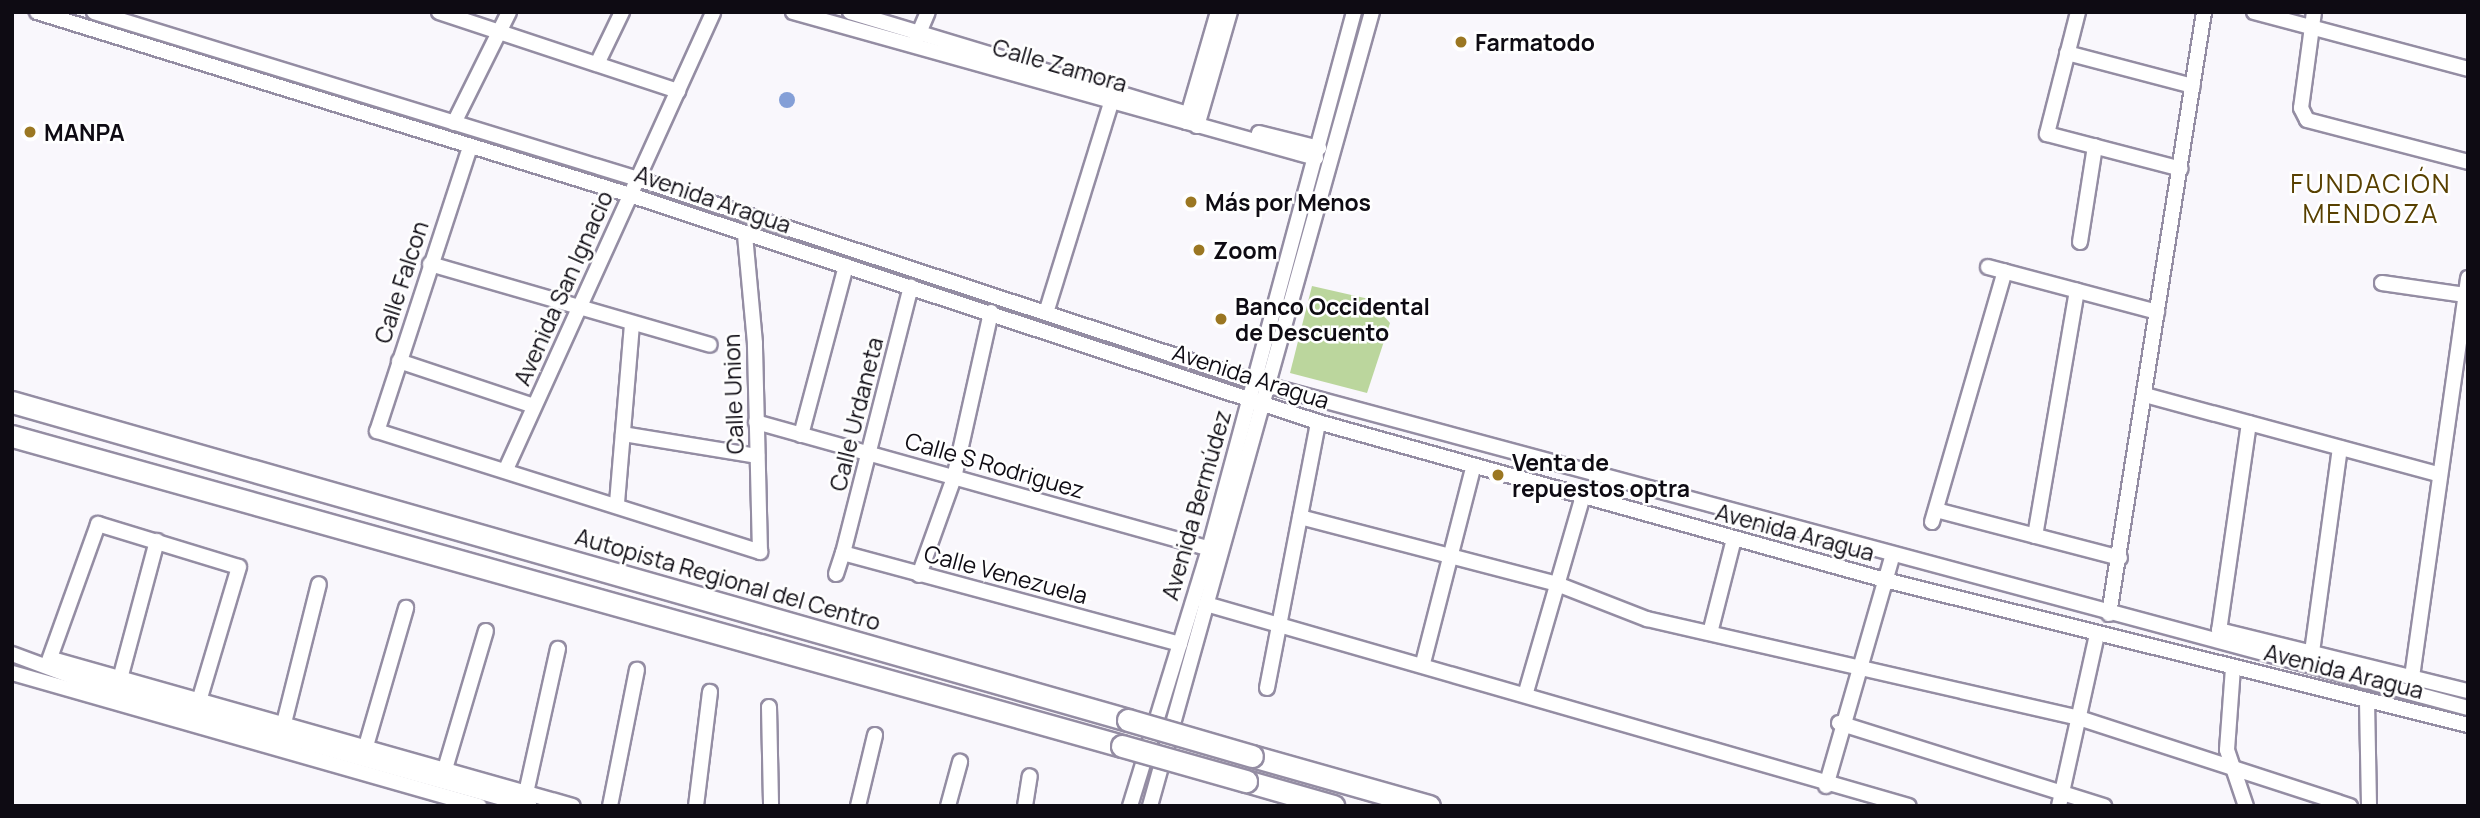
<!DOCTYPE html>
<html>
<head>
<meta charset="utf-8">
<style>
  body { margin:0 }
  #map { position:relative; width:2480px; height:818px; overflow:hidden; background:#f9f7fc; font-family:Manrope,sans-serif }
  div>[style] { position:absolute }
  .green>* { inset:0; background:#bbd69d }
  .water>* { inset:0; background:#849fd7 }
  .round { border-radius:50% }
  .roads { filter:drop-shadow(2px 0 #948da3) drop-shadow(-2px 0 #948da3) drop-shadow(0 2px #948da3) drop-shadow(0 -2px #948da3) }
  .minor>* { height:14px; margin:-7px; padding:0 7px; transform-origin:7px; border-radius:7px; background:#fff }
  .highway>* { height:21px; margin:-10.5px; padding:0 10.5px; transform-origin:10.5px; border-radius:10.5px; background:#fff }
  .bridges { filter:drop-shadow(2px 0 #948da3) drop-shadow(-2px 0 #948da3) drop-shadow(0 2px #948da3) drop-shadow(0 -2px #948da3) }
  .highway-bridge>* { height:21px; margin:-10.5px; padding:0 10.5px; transform-origin:10.5px; border-radius:10.5px; background:#fff }
  .dots>* { width:19px; height:19px; translate:-50% -50%; box-sizing:border-box; border:4px solid #fff; border-radius:50% }
  span { translate:-50% -50%; white-space:nowrap; text-align:center; line-height:1.15; -webkit-text-stroke:5px #fff; paint-order:stroke }
  .poi-label { font-size:23px; color:#0e0b13; font-weight:700 }
  .left { translate:0 -50%; text-align:left }
  .street-label { font-size:23px; color:#0e0b13 }
  .quarter-label { font-size:26px; color:#584000; letter-spacing:2px }
  .frame { position:absolute; inset:0; border:14px solid #0e0b13; pointer-events:none }
</style>
</head>
<body>
<div id="map">
  <div class="green">
    <div style="clip-path:polygon(1312px 286px,1369px 299px,1390px 323px,1367px 393px,1290px 373px)"></div>
  </div>
  <div class="water">
    <div class="round" style="left:779px;top:92px;width:16px;height:16px"></div>
  </div>
  <div class="roads">
    <div class="minor">
      <div style="left:37px;top:12px;width:621px;rotate:17.15deg"></div>
      <div style="left:630px;top:195px;width:724px;rotate:18.26deg"></div>
      <div style="left:1318px;top:422px;width:589px;rotate:15.57deg"></div>
      <div style="left:1885px;top:580px;width:601px;rotate:13.97deg"></div>
      <div style="left:94px;top:12px;width:569px;rotate:17.07deg"></div>
      <div style="left:638px;top:179px;width:650px;rotate:18.21deg"></div>
      <div style="left:1255px;top:382px;width:1256px;rotate:15.04deg"></div>
      <div style="left:439px;top:12px;width:252px;rotate:18.3deg"></div>
      <div style="left:793px;top:12px;width:543px;rotate:15.6deg"></div>
      <div style="left:850px;top:12px;width:357px;rotate:16.8deg"></div>
      <div style="left:2078px;top:12px;width:126px;rotate:104.3deg"></div>
      <div style="left:2047px;top:134px;width:138px;rotate:14.6deg"></div>
      <div style="left:2254px;top:12px;width:221px;rotate:14.9deg"></div>
      <div style="left:2314px;top:12px;width:97px;rotate:97.7deg"></div>
      <div style="left:2301px;top:108px;width:13px;rotate:63deg"></div>
      <div style="left:2307px;top:120px;width:166px;rotate:14.6deg"></div>
      <div style="left:916px;top:40px;width:30px;rotate:-67deg"></div>
      <div style="left:2067px;top:53px;width:130px;rotate:14.7deg"></div>
      <div style="left:597px;top:64px;width:58px;rotate:-64.3deg"></div>
      <div style="left:1186px;top:122px;width:115px;rotate:-73.8deg"></div>
      <div style="left:454px;top:123px;width:124px;rotate:-63.6deg"></div>
      <div style="left:1197px;top:126px;width:119px;rotate:-73.9deg"></div>
      <div style="left:1259px;top:133px;width:62px;rotate:14deg"></div>
      <div style="left:470px;top:147px;width:299px;rotate:108.1deg"></div>
      <div style="left:377px;top:431px;width:402px;rotate:17.5deg"></div>
      <div style="left:760px;top:552px;width:209px;rotate:-91.4deg"></div>
      <div style="left:755px;top:343px;width:108px;rotate:-95.3deg"></div>
      <div style="left:2080px;top:242px;width:97px;rotate:-81.1deg"></div>
      <div style="left:430px;top:264px;width:291px;rotate:16.1deg"></div>
      <div style="left:1988px;top:267px;width:175px;rotate:14.9deg"></div>
      <div style="left:2382px;top:283px;width:84px;rotate:8.2deg"></div>
      <div style="left:1046px;top:313px;width:226px;rotate:-72.8deg"></div>
      <div style="left:399px;top:361px;width:142px;rotate:18.4deg"></div>
      <div style="left:2145px;top:395px;width:302px;rotate:15.1deg"></div>
      <div style="left:756px;top:422px;width:479px;rotate:15.6deg"></div>
      <div style="left:2249px;top:423px;width:209px;rotate:98.2deg"></div>
      <div style="left:2219px;top:630px;width:256px;rotate:13.8deg"></div>
      <div style="left:623px;top:434px;width:136px;rotate:9.3deg"></div>
      <div style="left:801px;top:435px;width:175px;rotate:-75.1deg"></div>
      <div style="left:507px;top:467px;width:499px;rotate:-65.6deg"></div>
      <div style="left:617px;top:503px;width:178px;rotate:-85.2deg"></div>
      <div style="left:1936px;top:510px;width:190px;rotate:14.6deg"></div>
      <div style="left:1300px;top:517px;width:266px;rotate:14.6deg"></div>
      <div style="left:1557px;top:584px;width:97px;rotate:21.3deg"></div>
      <div style="left:1647px;top:619px;width:443px;rotate:12.9deg"></div>
      <div style="left:2079px;top:718px;width:285px;rotate:18deg"></div>
      <div style="left:1932px;top:522px;width:261px;rotate:-73.8deg"></div>
      <div style="left:2035px;top:536px;width:249px;rotate:-80.3deg"></div>
      <div style="left:843px;top:553px;width:275px;rotate:-75.7deg"></div>
      <div style="left:836px;top:574px;width:22px;rotate:-72deg"></div>
      <div style="left:843px;top:553px;width:349px;rotate:15.1deg"></div>
      <div style="left:919px;top:575px;width:103px;rotate:-70.2deg"></div>
      <div style="left:954px;top:478px;width:170px;rotate:-77.4deg"></div>
      <div style="left:1206px;top:604px;width:731px;rotate:16.03deg"></div>
      <div style="left:2109px;top:614px;width:609px;rotate:-81.03deg"></div>
      <div style="left:1710px;top:633px;width:97px;rotate:-75.7deg"></div>
      <div style="left:2312px;top:652px;width:206px;rotate:-82.2deg"></div>
      <div style="left:12px;top:654px;width:75px;rotate:20.4deg"></div>
      <div style="left:82px;top:680px;width:465px;rotate:15.7deg"></div>
      <div style="left:52px;top:659px;width:541px;rotate:15.76deg"></div>
      <div style="left:1423px;top:663px;width:204px;rotate:-75.6deg"></div>
      <div style="left:47px;top:666px;width:151px;rotate:-70.2deg"></div>
      <div style="left:98px;top:524px;width:147px;rotate:17deg"></div>
      <div style="left:239px;top:567px;width:140px;rotate:106.6deg"></div>
      <div style="left:2233px;top:668px;width:82px;rotate:94.2deg"></div>
      <div style="left:2227px;top:750px;width:59px;rotate:71.3deg"></div>
      <div style="left:12px;top:673px;width:486px;rotate:15.9deg"></div>
      <div style="left:2412px;top:677px;width:403px;rotate:-82deg"></div>
      <div style="left:120px;top:679px;width:143px;rotate:-75deg"></div>
      <div style="left:1267px;top:688px;width:271px;rotate:-79.1deg"></div>
      <div style="left:1526px;top:692px;width:204px;rotate:-73.8deg"></div>
      <div style="left:2367px;top:701px;width:105px;rotate:88.9deg"></div>
      <div style="left:769px;top:707px;width:99px;rotate:88.8deg"></div>
      <div style="left:284px;top:723px;width:143px;rotate:-75.9deg"></div>
      <div style="left:1839px;top:723px;width:278px;rotate:17.4deg"></div>
      <div style="left:366px;top:746px;width:144px;rotate:-73.8deg"></div>
      <div style="left:445px;top:769px;width:144px;rotate:-73.5deg"></div>
      <div style="left:1826px;top:786px;width:237px;rotate:-73.9deg"></div>
      <div style="left:524px;top:802px;width:157px;rotate:-77.5deg"></div>
      <div style="left:610px;top:806px;width:139px;rotate:-78.8deg"></div>
      <div style="left:696px;top:806px;width:115px;rotate:-83deg"></div>
      <div style="left:858px;top:806px;width:73px;rotate:-76.5deg"></div>
      <div style="left:948px;top:806px;width:46px;rotate:-74.7deg"></div>
      <div style="left:1025px;top:806px;width:30px;rotate:-81deg"></div>
      <div style="left:1130px;top:806px;width:269px;rotate:-72.9deg"></div>
      <div style="left:1209px;top:549px;width:556px;rotate:-74.89deg"></div>
      <div style="left:1150px;top:806px;width:824px;rotate:-74.38deg"></div>
      <div style="left:2059px;top:806px;width:176px;rotate:-77.5deg"></div>
    </div>
    <div class="highway">
      <div style="left:12px;top:402px;width:1160px;rotate:15.9deg"></div>
      <div style="left:12px;top:436px;width:1152px;rotate:15.6deg"></div>
      <div style="left:1252px;top:756px;width:184px;rotate:15.8deg"></div>
      <div style="left:1246px;top:781px;width:91px;rotate:16deg"></div>
    </div>
  </div>
  <div class="bridges">
    <div class="highway-bridge">
      <div style="left:1128px;top:720px;width:129px;rotate:16.2deg"></div>
      <div style="left:1122px;top:746px;width:129px;rotate:15.8deg"></div>
    </div>
  </div>
  <div class="dots">
    <div style="left:1461px;top:42px;background:#9b7722"></div>
    <div style="left:30px;top:132px;background:#9b7722"></div>
    <div style="left:1191px;top:202px;background:#9b7722"></div>
    <div style="left:1199px;top:250px;background:#9b7722"></div>
    <div style="left:1221px;top:319px;background:#9b7722"></div>
    <div style="left:1498px;top:475px;background:#9b7722"></div>
  </div>
  <div class="poi-label">
    <span class="left" style="left:1475px;top:42px">Farmatodo</span>
    <span class="left" style="left:44px;top:132px">MANPA</span>
    <span class="left" style="left:1205px;top:202px">Más por Menos</span>
    <span class="left" style="left:1213px;top:250px">Zoom</span>
    <span class="left" style="left:1235px;top:319px">Banco Occidental<br>de Descuento</span>
    <span class="left" style="left:1512px;top:475px">Venta de<br>repuestos optra</span>
  </div>
  <div class="street-label">
    <span style="left:1060px;top:65px;rotate:16deg">Calle Zamora</span>
    <span style="left:713px;top:199px;rotate:19deg">Avenida Aragua</span>
    <span style="left:401px;top:282px;rotate:-72deg">Calle Falcon</span>
    <span style="left:563px;top:288px;rotate:-66deg">Avenida San Ignacio</span>
    <span style="left:1251px;top:376px;rotate:18deg">Avenida Aragua</span>
    <span style="left:733px;top:394px;rotate:-92deg">Calle Union</span>
    <span style="left:856px;top:414px;rotate:-76deg">Calle Urdaneta</span>
    <span style="left:995px;top:465px;rotate:16deg">Calle S Rodriguez</span>
    <span style="left:1196px;top:505px;rotate:-74deg">Avenida Bermúdez</span>
    <span style="left:1795px;top:532px;rotate:15deg">Avenida Aragua</span>
    <span style="left:1006px;top:574px;rotate:15deg">Calle Venezuela</span>
    <span style="left:728px;top:579px;rotate:16deg">Autopista Regional del Centro</span>
    <span style="left:2344px;top:671px;rotate:14deg">Avenida Aragua</span>
  </div>
  <div class="quarter-label">
    <span style="left:2371px;top:199px">FUNDACIÓN<br>MENDOZA</span>
  </div>
  <div class="frame"></div>
</div>
</body>
</html>
